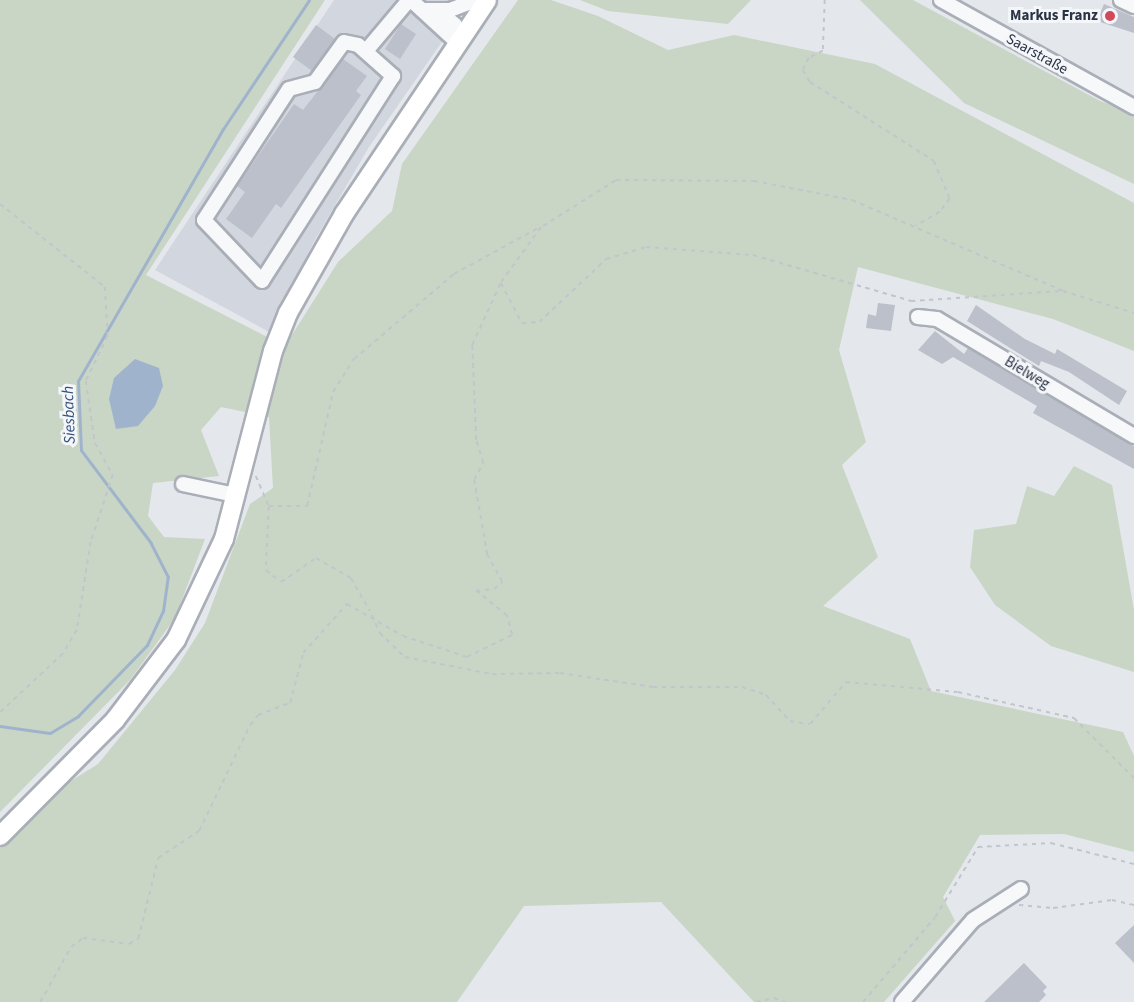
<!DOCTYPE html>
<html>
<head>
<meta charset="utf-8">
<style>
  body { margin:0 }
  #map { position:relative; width:1134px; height:1002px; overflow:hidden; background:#e4e7ec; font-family:"Source Sans 3",sans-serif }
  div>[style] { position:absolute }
  .built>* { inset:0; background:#d2d6de }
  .green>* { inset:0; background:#c9d6c5 }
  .water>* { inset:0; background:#9fb4cc }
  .stream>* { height:3px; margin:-1.5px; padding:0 1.5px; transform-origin:1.5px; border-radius:1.5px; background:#9fb4cc }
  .building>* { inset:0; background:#bbc0ca }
  .path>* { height:1.5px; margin-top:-0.75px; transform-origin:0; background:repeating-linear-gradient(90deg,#c2c5cb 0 4.5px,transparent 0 9px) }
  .roads { filter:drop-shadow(2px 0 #a9aeb7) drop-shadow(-2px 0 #a9aeb7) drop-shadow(0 2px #a9aeb7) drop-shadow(0 -2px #a9aeb7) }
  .minor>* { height:14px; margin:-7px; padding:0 7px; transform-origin:7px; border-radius:7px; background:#f7f8fa }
  .major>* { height:18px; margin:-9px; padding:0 9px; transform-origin:9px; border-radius:9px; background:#fff }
  .dots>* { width:16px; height:16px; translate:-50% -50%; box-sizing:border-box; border:3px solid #f4f6f9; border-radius:50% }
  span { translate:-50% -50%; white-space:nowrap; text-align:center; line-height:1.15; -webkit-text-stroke:6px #f4f6f9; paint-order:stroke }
  .poi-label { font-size:15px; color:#2b3445; font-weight:700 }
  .right { translate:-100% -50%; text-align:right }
  .street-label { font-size:15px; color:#2b3445 }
  .water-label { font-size:16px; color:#34527a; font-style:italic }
</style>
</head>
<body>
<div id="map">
  <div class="built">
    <div style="clip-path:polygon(334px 0,471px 0,369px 147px,313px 243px,271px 333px,155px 270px)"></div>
  </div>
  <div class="green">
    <div style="clip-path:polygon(0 0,325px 0,146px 275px,285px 346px,338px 262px,392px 211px,402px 164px,518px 0,551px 0,598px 16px,668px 50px,734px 35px,875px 64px,1134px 203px,1134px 351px,1053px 319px,858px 267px,839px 350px,866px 442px,842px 465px,878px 557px,823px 606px,910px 639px,931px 691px,1123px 732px,1134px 756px,1134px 852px,1064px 834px,980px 835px,943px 897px,955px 921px,884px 1002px,754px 1002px,661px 902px,524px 906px,457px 1002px,0 1002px,0 848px,50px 794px,98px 764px,175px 670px,205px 623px,250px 504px,273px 488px,269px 417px,221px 407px,201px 430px,219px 476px,153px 483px,148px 516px,164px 537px,205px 539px,175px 618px,130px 680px,0 812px)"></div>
    <div style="clip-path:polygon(580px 0,751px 0,728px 24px,608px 11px)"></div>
    <div style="clip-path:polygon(860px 0,913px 0,1100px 101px,1134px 113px,1134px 184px,964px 103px)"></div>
    <div style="clip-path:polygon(1074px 466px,1112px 485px,1134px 610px,1134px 672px,1051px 646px,995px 605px,970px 567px,974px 530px,1016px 524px,1027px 486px,1054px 496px)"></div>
  </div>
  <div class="water">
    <div style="clip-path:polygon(135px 359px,159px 368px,163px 386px,155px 406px,138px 426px,116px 429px,109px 399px,114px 378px)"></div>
  </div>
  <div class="stream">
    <div style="left:0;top:726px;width:50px;rotate:8deg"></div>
    <div style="left:50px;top:733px;width:33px;rotate:-31deg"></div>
    <div style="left:78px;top:716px;width:99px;rotate:-45.8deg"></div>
    <div style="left:147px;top:645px;width:38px;rotate:-65deg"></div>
    <div style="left:163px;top:611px;width:34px;rotate:-82deg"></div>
    <div style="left:168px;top:577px;width:38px;rotate:-117deg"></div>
    <div style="left:151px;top:543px;width:116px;rotate:-127deg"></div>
    <div style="left:81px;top:450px;width:69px;rotate:-92.5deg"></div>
    <div style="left:78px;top:381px;width:291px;rotate:-60.1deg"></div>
    <div style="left:223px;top:129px;width:155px;rotate:-56.3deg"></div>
  </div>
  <div class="building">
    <div style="clip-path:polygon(1104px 4px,1134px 17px,1134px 33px,1097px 21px)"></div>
    <div style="clip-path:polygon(401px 24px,416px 34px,400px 59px,385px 49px)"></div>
    <div style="clip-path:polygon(316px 25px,335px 39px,312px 71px,293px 57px)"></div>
    <div style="clip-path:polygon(343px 59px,367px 76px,356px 91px,361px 95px,281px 208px,276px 204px,252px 238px,226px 219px,245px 192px,237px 186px,294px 104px,303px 110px)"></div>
    <div style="clip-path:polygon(878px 303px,895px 305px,891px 331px,866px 328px,868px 314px,876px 316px)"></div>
    <div style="clip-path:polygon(976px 305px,1025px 339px,1055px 354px,1057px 349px,1127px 391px,1119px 405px,1069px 372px,1041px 361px,1039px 366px,967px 321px)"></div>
    <div style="clip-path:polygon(935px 331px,964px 354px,968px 348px,1134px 446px,1134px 469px,1033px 413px,1037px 406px,953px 357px,942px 364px,918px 350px)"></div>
    <div style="clip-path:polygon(1134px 925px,1134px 963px,1115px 943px)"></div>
    <div style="clip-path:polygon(1024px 963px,1047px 987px,1043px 991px,1046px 995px,1039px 1002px,984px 1002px)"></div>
  </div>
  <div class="path">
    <div style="left:825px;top:0;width:51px;rotate:92.2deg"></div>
    <div style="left:823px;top:51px;width:16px;rotate:153deg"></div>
    <div style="left:809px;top:58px;width:13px;rotate:117deg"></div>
    <div style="left:803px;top:70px;width:14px;rotate:60deg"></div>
    <div style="left:810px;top:82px;width:147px;rotate:32.5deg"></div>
    <div style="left:934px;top:161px;width:41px;rotate:67.2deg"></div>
    <div style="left:950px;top:199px;width:16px;rotate:128deg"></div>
    <div style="left:940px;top:212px;width:28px;rotate:150deg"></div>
    <div style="left:0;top:204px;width:134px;rotate:38.3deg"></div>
    <div style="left:105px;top:287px;width:49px;rotate:86.5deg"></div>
    <div style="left:108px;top:336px;width:50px;rotate:116.1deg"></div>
    <div style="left:86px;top:381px;width:63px;rotate:81.7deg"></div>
    <div style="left:95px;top:443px;width:37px;rotate:61deg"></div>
    <div style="left:113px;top:475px;width:71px;rotate:108.2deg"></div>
    <div style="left:91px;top:542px;width:89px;rotate:99deg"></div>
    <div style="left:77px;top:630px;width:28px;rotate:120deg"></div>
    <div style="left:63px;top:654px;width:86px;rotate:136.9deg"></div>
    <div style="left:543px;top:226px;width:86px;rotate:-32.2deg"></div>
    <div style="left:616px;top:180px;width:138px;rotate:0.4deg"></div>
    <div style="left:754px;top:181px;width:100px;rotate:11deg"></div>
    <div style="left:852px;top:200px;width:230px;rotate:23.3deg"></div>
    <div style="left:1063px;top:291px;width:74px;rotate:17.2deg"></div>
    <div style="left:501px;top:283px;width:45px;rotate:62.3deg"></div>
    <div style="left:522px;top:323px;width:17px;rotate:-3deg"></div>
    <div style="left:539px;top:322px;width:92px;rotate:-43.2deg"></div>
    <div style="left:606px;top:259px;width:42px;rotate:-16.7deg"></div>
    <div style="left:646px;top:247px;width:107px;rotate:4.3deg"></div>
    <div style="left:753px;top:255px;width:165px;rotate:16.2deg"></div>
    <div style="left:911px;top:301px;width:150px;rotate:-3.8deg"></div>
    <div style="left:256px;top:476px;width:33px;rotate:67deg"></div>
    <div style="left:269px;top:506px;width:38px"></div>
    <div style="left:307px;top:506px;width:117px;rotate:-77.2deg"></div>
    <div style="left:333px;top:392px;width:39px;rotate:-58deg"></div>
    <div style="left:354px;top:359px;width:131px;rotate:-40.4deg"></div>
    <div style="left:454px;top:274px;width:96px;rotate:-28.7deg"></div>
    <div style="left:269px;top:507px;width:63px;rotate:92.7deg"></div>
    <div style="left:266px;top:570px;width:19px;rotate:39deg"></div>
    <div style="left:281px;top:582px;width:42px;rotate:-34.4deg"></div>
    <div style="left:316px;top:558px;width:40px;rotate:29.7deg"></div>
    <div style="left:351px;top:578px;width:38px;rotate:60deg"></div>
    <div style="left:372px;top:615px;width:20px;rotate:66deg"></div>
    <div style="left:380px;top:633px;width:35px;rotate:44deg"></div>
    <div style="left:405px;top:657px;width:89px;rotate:11.1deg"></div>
    <div style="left:492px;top:674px;width:68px;rotate:-0.8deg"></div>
    <div style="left:560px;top:673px;width:94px;rotate:8.6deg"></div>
    <div style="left:653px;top:687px;width:89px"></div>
    <div style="left:742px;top:687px;width:25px;rotate:18deg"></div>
    <div style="left:766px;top:695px;width:35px;rotate:47deg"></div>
    <div style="left:790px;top:721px;width:20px;rotate:9deg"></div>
    <div style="left:810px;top:724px;width:55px;rotate:-49.4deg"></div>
    <div style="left:846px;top:682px;width:112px;rotate:5.1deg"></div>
    <div style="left:958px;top:692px;width:119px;rotate:12.6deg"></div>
    <div style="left:1074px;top:718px;width:85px;rotate:45deg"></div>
    <div style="left:1019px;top:905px;width:34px;rotate:5deg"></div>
    <div style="left:1053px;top:908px;width:60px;rotate:-7.7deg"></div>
    <div style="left:1112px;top:900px;width:23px;rotate:13deg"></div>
    <div style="left:40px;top:1002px;width:63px;rotate:-60.6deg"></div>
    <div style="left:71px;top:947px;width:15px;rotate:-37deg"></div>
    <div style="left:83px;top:938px;width:46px;rotate:7.4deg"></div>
    <div style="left:129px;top:944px;width:10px;rotate:-29deg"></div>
    <div style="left:138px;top:939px;width:83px;rotate:-76.1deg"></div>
    <div style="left:158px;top:858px;width:49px;rotate:-33.4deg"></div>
    <div style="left:199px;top:831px;width:118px;rotate:-64.3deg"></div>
    <div style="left:250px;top:725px;width:13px;rotate:-51deg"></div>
    <div style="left:258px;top:715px;width:34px;rotate:-21deg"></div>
    <div style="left:290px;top:703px;width:52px;rotate:-75.4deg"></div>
    <div style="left:303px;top:653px;width:66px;rotate:-48.1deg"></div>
    <div style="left:347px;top:604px;width:64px;rotate:29.7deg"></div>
    <div style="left:403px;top:636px;width:67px;rotate:18.2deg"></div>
    <div style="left:467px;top:657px;width:50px;rotate:-26.1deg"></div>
    <div style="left:512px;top:635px;width:20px;rotate:-105deg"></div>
    <div style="left:507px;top:616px;width:40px;rotate:-141deg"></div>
    <div style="left:476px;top:591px;width:18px;rotate:-6deg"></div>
    <div style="left:494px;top:589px;width:11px;rotate:-41deg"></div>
    <div style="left:502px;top:582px;width:31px;rotate:-119deg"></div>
    <div style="left:487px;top:555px;width:76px;rotate:-99.8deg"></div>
    <div style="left:474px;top:480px;width:19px;rotate:-62deg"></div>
    <div style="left:483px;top:463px;width:24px;rotate:-107deg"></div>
    <div style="left:476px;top:440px;width:95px;rotate:-92.4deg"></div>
    <div style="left:472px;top:345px;width:69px;rotate:-65.3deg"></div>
    <div style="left:501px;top:282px;width:68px;rotate:-54deg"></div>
    <div style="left:756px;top:1002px;width:18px;rotate:-13deg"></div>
    <div style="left:774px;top:998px;width:12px;rotate:20deg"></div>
    <div style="left:863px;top:1002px;width:111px;rotate:-49.7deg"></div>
    <div style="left:935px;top:917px;width:82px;rotate:-58.4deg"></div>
    <div style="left:978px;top:847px;width:73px;rotate:-3.1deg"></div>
    <div style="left:1051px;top:843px;width:86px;rotate:14.2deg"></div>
  </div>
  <div class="roads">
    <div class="minor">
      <div style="left:411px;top:0;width:64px;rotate:42.5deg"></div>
      <div style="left:941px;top:0;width:221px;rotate:29deg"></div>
      <div style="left:1121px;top:0;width:14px;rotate:25deg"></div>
      <div style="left:426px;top:10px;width:24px"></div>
      <div style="left:450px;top:10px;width:28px;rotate:-21deg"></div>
      <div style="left:439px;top:11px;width:21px;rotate:41deg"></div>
      <div style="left:455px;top:25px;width:18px;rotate:81deg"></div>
      <div style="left:344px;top:42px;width:14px;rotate:12deg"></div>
      <div style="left:358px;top:45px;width:47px;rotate:41.5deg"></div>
      <div style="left:393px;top:76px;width:243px;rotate:122.6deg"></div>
      <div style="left:262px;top:281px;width:84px;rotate:-133.6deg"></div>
      <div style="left:204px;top:220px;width:156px;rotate:-57deg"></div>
      <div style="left:289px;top:89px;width:27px;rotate:-15deg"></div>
      <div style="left:315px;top:82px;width:49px;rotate:-54.1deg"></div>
      <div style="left:366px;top:51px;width:67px;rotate:-49.9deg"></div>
      <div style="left:918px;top:317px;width:19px;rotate:6deg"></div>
      <div style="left:937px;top:319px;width:229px;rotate:30.7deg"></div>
      <div style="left:183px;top:484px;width:53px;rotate:11.9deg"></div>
      <div style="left:902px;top:1002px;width:108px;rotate:-49.1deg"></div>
      <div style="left:973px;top:920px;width:57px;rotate:-32.9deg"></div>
    </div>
    <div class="major">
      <div style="left:0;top:836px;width:163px;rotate:-45.2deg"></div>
      <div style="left:115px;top:720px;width:101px;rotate:-52.7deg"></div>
      <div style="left:176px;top:640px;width:112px;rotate:-64.6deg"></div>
      <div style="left:224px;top:539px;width:194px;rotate:-75.4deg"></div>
      <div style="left:273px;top:351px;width:41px;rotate:-68.5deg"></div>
      <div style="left:288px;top:313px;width:114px;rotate:-60.5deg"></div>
      <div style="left:344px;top:214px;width:257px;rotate:-56.2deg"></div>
    </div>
  </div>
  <div class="dots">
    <div style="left:1110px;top:16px;background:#d1495b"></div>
  </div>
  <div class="poi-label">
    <span class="right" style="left:1098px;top:16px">Markus Franz</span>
  </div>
  <div class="street-label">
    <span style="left:1037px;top:54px;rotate:29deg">Saarstraße</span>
    <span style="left:1027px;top:373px;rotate:31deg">Bielweg</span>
  </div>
  <div class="water-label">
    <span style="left:69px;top:415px;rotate:-92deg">Siesbach</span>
  </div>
</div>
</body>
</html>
